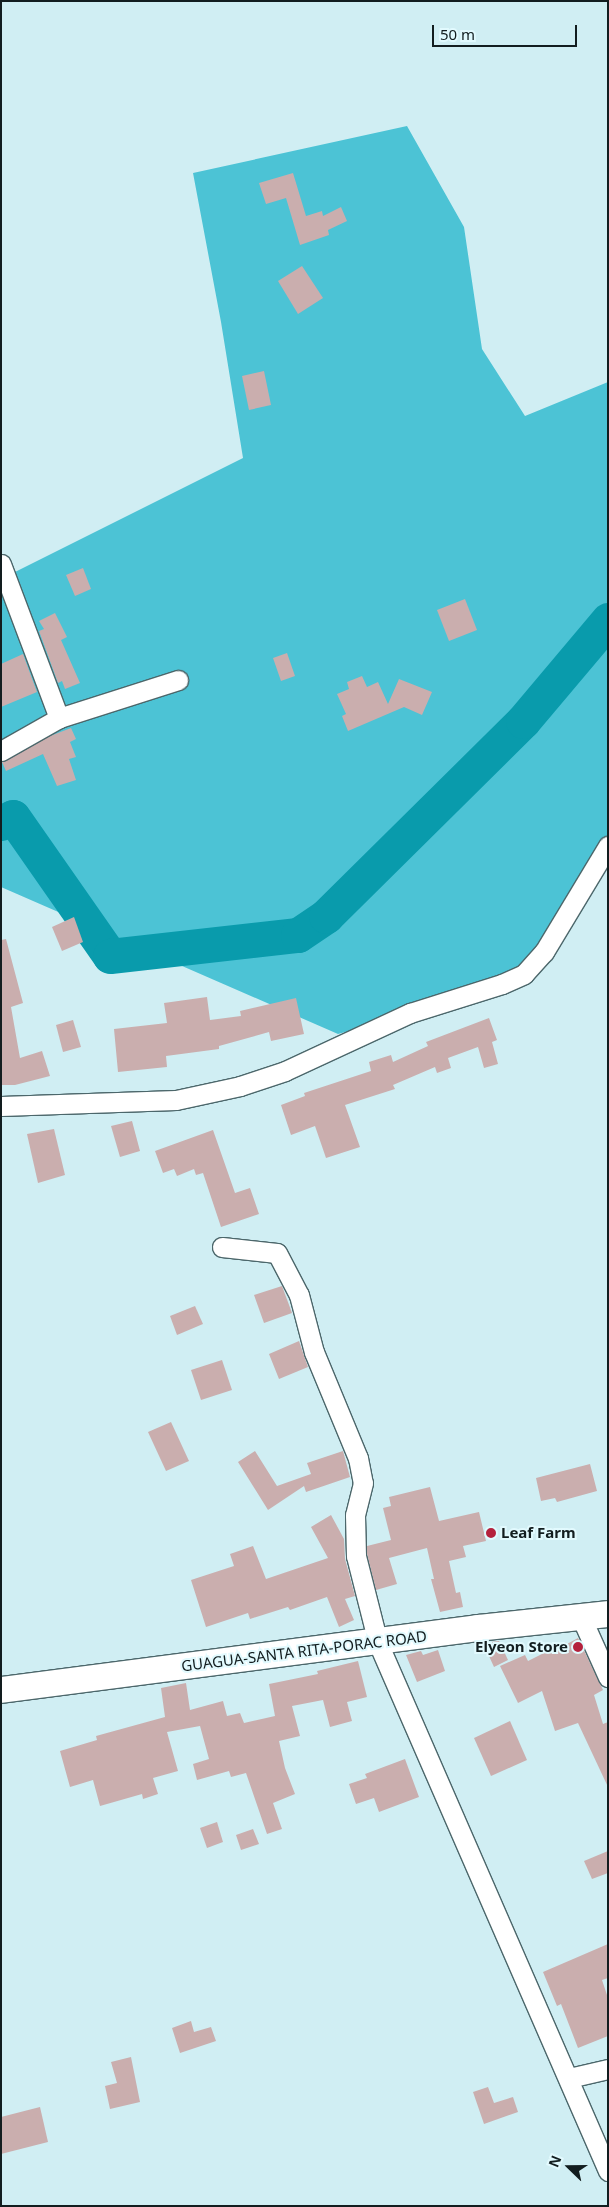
<!DOCTYPE html>
<html>
<head>
<meta charset="utf-8">
<style>
  body { margin:0 }
  #map { position:relative; width:609px; height:2207px; overflow:hidden; background:#d0eef3; font-family:"Noto Sans",sans-serif }
  div>[style] { position:absolute }
  .forest>* { inset:0; background:#4cc3d5 }
  .river>* { height:35px; margin:-17.5px; padding:0 17.5px; transform-origin:17.5px; border-radius:17.5px; background:#099bac }
  .building>* { inset:0; background:#caaeae }
  .roads { filter:drop-shadow(1px 0 #4c676b) drop-shadow(-1px 0 #4c676b) drop-shadow(0 1px #4c676b) drop-shadow(0 -1px #4c676b) }
  .street>* { height:19px; margin:-9.5px; padding:0 9.5px; transform-origin:9.5px; border-radius:9.5px; background:#fff }
  .secondary>* { height:26px; margin:-13px; padding:0 13px; transform-origin:13px; border-radius:13px; background:#fff }
  .dots>* { width:14px; height:14px; translate:-50% -50%; box-sizing:border-box; border:2px solid #e2fafe; border-radius:50% }
  span { translate:-50% -50%; white-space:nowrap; text-align:center; line-height:1.15; -webkit-text-stroke:4px #e2fafe; paint-order:stroke }
  .poi-label { font-size:15px; color:#121d1f; font-weight:700 }
  .left { translate:0 -50%; text-align:left }
  .right { translate:-100% -50%; text-align:right }
  .street-label { font-size:15px; color:#121d1f }
  .frame { position:absolute; inset:0; border:2px solid #121d1f; pointer-events:none }
  .north { position:absolute; left:544px; top:2142px; width:50px; height:50px; -webkit-text-stroke:4px #e2fafe; paint-order:stroke; rotate:292deg; font-size:14px; font-weight:700; line-height:20px; text-align:center; color:#121d1f }
  .north::after { content:''; display:block; margin:auto; width:18px; height:22px; background:#121d1f; clip-path:polygon(50% 0,100% 100%,50% 72%,0 100%) }
  .scale { position:absolute; left:432px; top:25px; width:145px; height:22px; box-sizing:border-box; border:2px solid #121d1f; border-top:0; padding-left:6px; font-size:15px; line-height:18px; white-space:nowrap; color:#121d1f; -webkit-text-stroke:4px #e2fafe; paint-order:stroke }
</style>
</head>
<body>
<div id="map">
  <div class="forest">
    <div style="clip-path:polygon(407px 126px,464px 227px,482px 349px,525px 416px,608px 382px,608px 837px,540px 951px,522px 967px,363px 1027px,338px 1034px,1px 887px,1px 579px,243px 458px,221px 322px,193px 173px)"></div>
  </div>
  <div class="river">
    <div style="left:1px;top:823px;width:13px;rotate:-27deg"></div>
    <div style="left:13px;top:817px;width:169px;rotate:55.1deg"></div>
    <div style="left:110px;top:956px;width:189px;rotate:-6.4deg"></div>
    <div style="left:298px;top:935px;width:34px;rotate:-34deg"></div>
    <div style="left:326px;top:916px;width:277px;rotate:-44.7deg"></div>
    <div style="left:523px;top:721px;width:132px;rotate:-49.9deg"></div>
  </div>
  <div class="building">
    <div style="clip-path:polygon(293px 173px,306px 216px,322px 211px,323px 216px,341px 207px,347px 221px,328px 230px,329px 235px,300px 245px,286px 198px,266px 204px,259px 183px)"></div>
    <div style="clip-path:polygon(302px 266px,323px 298px,298px 314px,278px 281px)"></div>
    <div style="clip-path:polygon(264px 371px,271px 405px,249px 410px,242px 376px)"></div>
    <div style="clip-path:polygon(83px 568px,91px 589px,75px 596px,66px 575px)"></div>
    <div style="clip-path:polygon(465px 599px,477px 630px,449px 641px,437px 610px)"></div>
    <div style="clip-path:polygon(55px 613px,67px 637px,61px 640px,80px 683px,65px 689px,62px 681px,58px 683px,39px 631px,44px 629px,39px 621px)"></div>
    <div style="clip-path:polygon(287px 653px,295px 676px,281px 681px,273px 658px)"></div>
    <div style="clip-path:polygon(23px 654px,37px 692px,1px 707px,1px 664px)"></div>
    <div style="clip-path:polygon(362px 676px,367px 687px,378px 682px,388px 704px,399px 679px,432px 692px,422px 715px,404px 707px,348px 731px,342px 716px,346px 714px,337px 694px,349px 689px,347px 682px)"></div>
    <div style="clip-path:polygon(71px 728px,76px 739px,70px 742px,76px 757px,69px 759px,76px 780px,57px 786px,43px 754px,6px 771px,2px 762px,50px 736px)"></div>
    <div style="clip-path:polygon(74px 917px,83px 942px,62px 951px,52px 927px)"></div>
    <div style="clip-path:polygon(6px 939px,23px 1003px,11px 1007px,20px 1058px,42px 1051px,50px 1076px,15px 1085px,1px 1085px,1px 940px)"></div>
    <div style="clip-path:polygon(207px 997px,210px 1020px,241px 1016px,240px 1011px,296px 998px,304px 1034px,271px 1041px,269px 1032px,219px 1046px,219px 1049px,166px 1056px,167px 1067px,118px 1072px,114px 1029px,167px 1023px,164px 1003px)"></div>
    <div style="clip-path:polygon(489px 1018px,497px 1040px,492px 1042px,498px 1064px,484px 1068px,478px 1047px,448px 1058px,451px 1068px,437px 1073px,435px 1067px,393px 1085px,395px 1089px,345px 1105px,360px 1147px,326px 1158px,315px 1126px,291px 1135px,281px 1105px,305px 1096px,304px 1093px,371px 1071px,369px 1062px,391px 1055px,393px 1062px,428px 1046px,426px 1042px)"></div>
    <div style="clip-path:polygon(73px 1020px,81px 1047px,63px 1052px,56px 1025px)"></div>
    <div style="clip-path:polygon(132px 1121px,140px 1151px,120px 1157px,111px 1126px)"></div>
    <div style="clip-path:polygon(54px 1129px,65px 1175px,38px 1183px,27px 1134px)"></div>
    <div style="clip-path:polygon(213px 1130px,235px 1193px,250px 1188px,259px 1214px,221px 1227px,203px 1173px,196px 1175px,194px 1169px,177px 1176px,174px 1169px,163px 1173px,155px 1151px)"></div>
    <div style="clip-path:polygon(282px 1286px,292px 1313px,264px 1323px,254px 1295px)"></div>
    <div style="clip-path:polygon(195px 1306px,203px 1324px,177px 1335px,170px 1316px)"></div>
    <div style="clip-path:polygon(299px 1341px,308px 1367px,279px 1379px,269px 1354px)"></div>
    <div style="clip-path:polygon(222px 1360px,232px 1390px,201px 1400px,191px 1370px)"></div>
    <div style="clip-path:polygon(171px 1422px,189px 1461px,166px 1471px,148px 1432px)"></div>
    <div style="clip-path:polygon(255px 1451px,277px 1486px,311px 1474px,307px 1463px,343px 1451px,350px 1477px,306px 1492px,304px 1486px,268px 1510px,238px 1462px)"></div>
    <div style="clip-path:polygon(590px 1464px,597px 1491px,557px 1502px,555px 1498px,541px 1501px,536px 1478px)"></div>
    <div style="clip-path:polygon(430px 1487px,439px 1521px,479px 1512px,486px 1541px,463px 1546px,466px 1557px,449px 1561px,456px 1593px,460px 1592px,463px 1607px,440px 1612px,431px 1579px,434px 1579px,427px 1548px,389px 1558px,397px 1584px,376px 1590px,367px 1554px,367px 1546px,391px 1540px,383px 1508px,391px 1506px,389px 1497px)"></div>
    <div style="clip-path:polygon(331px 1515px,344px 1539px,345px 1559px,355px 1596px,345px 1599px,354px 1620px,339px 1627px,327px 1597px,290px 1610px,288px 1607px,250px 1619px,248px 1613px,206px 1627px,191px 1580px,234px 1566px,230px 1554px,253px 1546px,266px 1579px,328px 1558px,311px 1527px)"></div>
    <div style="clip-path:polygon(578px 1638px,603px 1690px,594px 1695px,603px 1724px,608px 1722px,608px 1787px,578px 1723px,555px 1731px,542px 1691px,518px 1703px,500px 1666px,525px 1655px,528px 1661px,566px 1642px,567px 1644px)"></div>
    <div style="clip-path:polygon(499px 1641px,508px 1660px,494px 1667px,483px 1643px)"></div>
    <div style="clip-path:polygon(438px 1650px,445px 1671px,417px 1682px,406px 1655px,421px 1651px,423px 1655px)"></div>
    <div style="clip-path:polygon(358px 1661px,367px 1697px,347px 1702px,352px 1721px,330px 1727px,323px 1700px,292px 1706px,300px 1736px,279px 1741px,285px 1768px,295px 1794px,273px 1803px,282px 1829px,267px 1834px,246px 1773px,231px 1777px,229px 1771px,197px 1780px,193px 1764px,209px 1759px,200px 1726px,167px 1732px,178px 1771px,153px 1778px,158px 1794px,143px 1799px,142px 1794px,100px 1806px,93px 1780px,70px 1787px,60px 1751px,97px 1740px,96px 1736px,165px 1717px,161px 1688px,186px 1683px,190px 1710px,223px 1701px,227px 1716px,240px 1713px,244px 1723px,275px 1716px,269px 1684px,318px 1674px,317px 1671px)"></div>
    <div style="clip-path:polygon(510px 1721px,527px 1760px,491px 1776px,474px 1738px)"></div>
    <div style="clip-path:polygon(405px 1759px,419px 1797px,379px 1812px,374px 1798px,356px 1804px,349px 1784px,367px 1778px,365px 1774px)"></div>
    <div style="clip-path:polygon(217px 1822px,223px 1842px,207px 1848px,200px 1828px)"></div>
    <div style="clip-path:polygon(253px 1829px,259px 1844px,241px 1850px,236px 1835px)"></div>
    <div style="clip-path:polygon(608px 1851px,608px 1873px,592px 1879px,584px 1861px)"></div>
    <div style="clip-path:polygon(608px 1944px,608px 1978px,602px 1980px,608px 1998px,608px 2036px,578px 2048px,561px 2004px,557px 2006px,543px 1972px)"></div>
    <div style="clip-path:polygon(191px 2021px,194px 2032px,211px 2027px,216px 2041px,180px 2053px,172px 2028px)"></div>
    <div style="clip-path:polygon(131px 2057px,140px 2102px,110px 2109px,105px 2086px,117px 2083px,111px 2062px)"></div>
    <div style="clip-path:polygon(488px 2087px,494px 2103px,513px 2097px,518px 2112px,484px 2124px,473px 2092px)"></div>
    <div style="clip-path:polygon(40px 2107px,48px 2142px,1px 2154px,1px 2117px)"></div>
  </div>
  <div class="roads">
    <div class="street">
      <div style="left:1px;top:564px;width:165px;rotate:69.4deg"></div>
      <div style="left:1px;top:751px;width:67px;rotate:-29.6deg"></div>
      <div style="left:59px;top:718px;width:125px;rotate:-17.7deg"></div>
      <div style="left:1px;top:1106px;width:175px;rotate:-2deg"></div>
      <div style="left:176px;top:1100px;width:66px;rotate:-12.3deg"></div>
      <div style="left:240px;top:1086px;width:47px;rotate:-18.4deg"></div>
      <div style="left:285px;top:1071px;width:138px;rotate:-24.9deg"></div>
      <div style="left:410px;top:1013px;width:96px;rotate:-17.5deg"></div>
      <div style="left:502px;top:984px;width:24px;rotate:-24deg"></div>
      <div style="left:524px;top:974px;width:30px;rotate:-48deg"></div>
      <div style="left:544px;top:952px;width:124px;rotate:-58.9deg"></div>
      <div style="left:222px;top:1247px;width:55px;rotate:6.2deg"></div>
      <div style="left:277px;top:1253px;width:47px;rotate:62.4deg"></div>
      <div style="left:299px;top:1295px;width:59px;rotate:75.3deg"></div>
      <div style="left:314px;top:1352px;width:115px;rotate:67.5deg"></div>
      <div style="left:358px;top:1458px;width:25px;rotate:79deg"></div>
      <div style="left:363px;top:1483px;width:33px;rotate:104deg"></div>
      <div style="left:355px;top:1515px;width:41px;rotate:88.6deg"></div>
      <div style="left:356px;top:1556px;width:90px;rotate:75.8deg"></div>
      <div style="left:378px;top:1643px;width:576px;rotate:66.46deg"></div>
      <div style="left:581px;top:1617px;width:66px;rotate:65.8deg"></div>
      <div style="left:569px;top:2078px;width:40px;rotate:-13deg"></div>
    </div>
    <div class="secondary">
      <div style="left:1px;top:1690px;width:481px;rotate:-7.4deg"></div>
      <div style="left:478px;top:1628px;width:131px;rotate:-6.1deg"></div>
    </div>
  </div>
  <div class="dots">
    <div style="left:491px;top:1533px;background:#b4213c"></div>
    <div style="left:578px;top:1647px;background:#b4213c"></div>
  </div>
  <div class="poi-label">
    <span class="left" style="left:501px;top:1533px">Leaf Farm</span>
    <span class="right" style="left:568px;top:1647px">Elyeon Store</span>
  </div>
  <div class="street-label">
    <span style="left:304px;top:1651px;rotate:-7deg">GUAGUA-SANTA RITA-PORAC ROAD</span>
  </div>
  <div class="frame"></div>
  <div class="north">N</div>
  <div class="scale">50 m</div>
</div>
</body>
</html>
